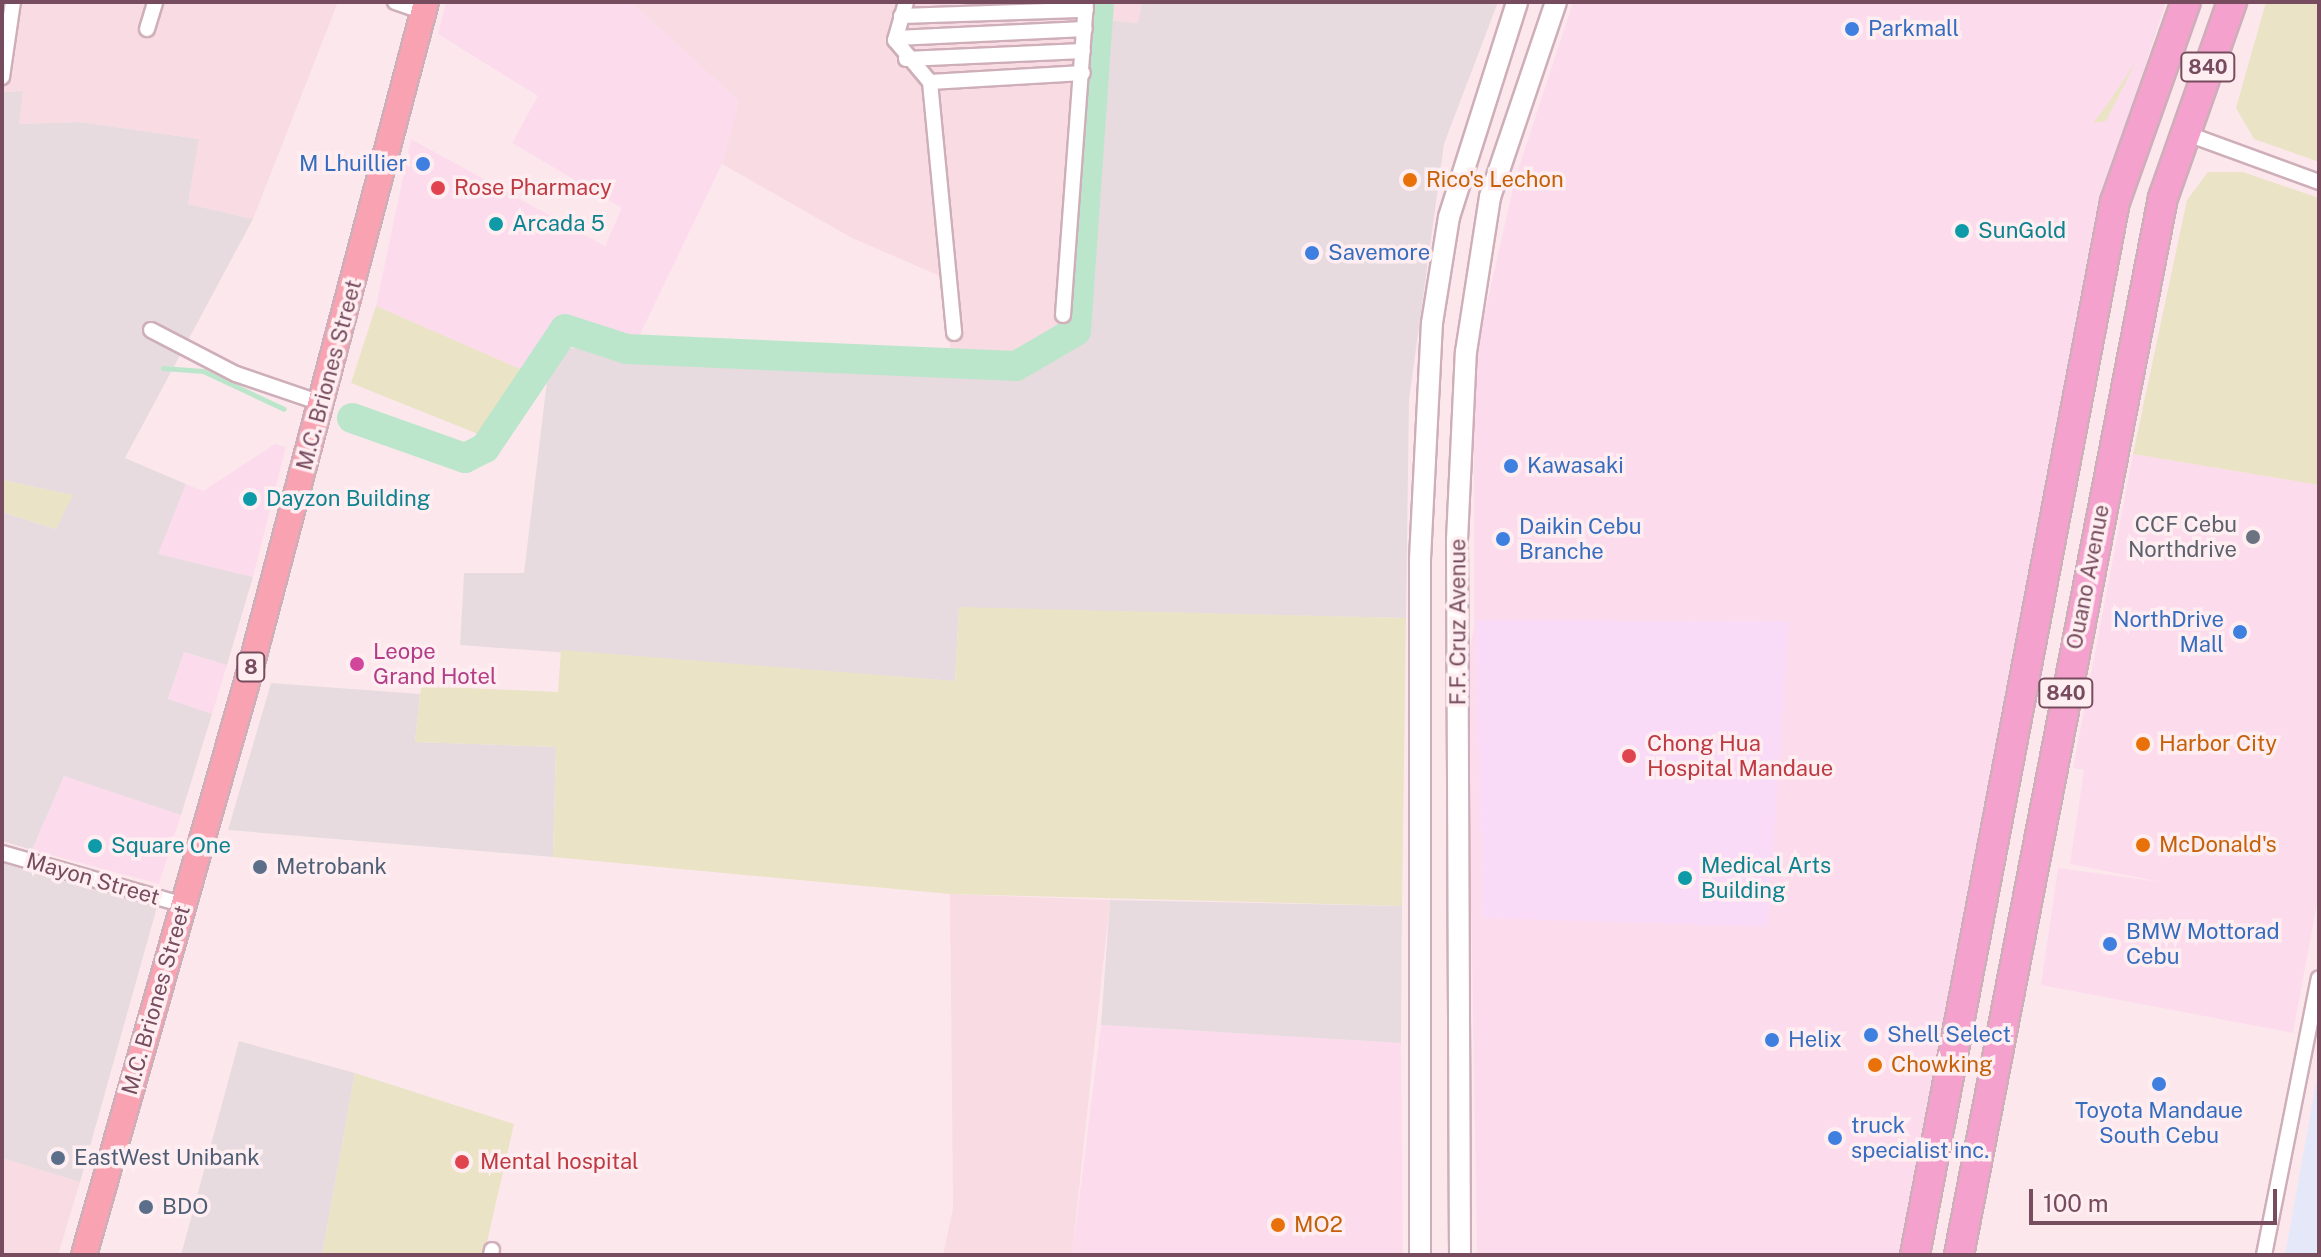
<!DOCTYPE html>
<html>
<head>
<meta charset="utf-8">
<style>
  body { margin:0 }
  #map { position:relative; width:2321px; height:1257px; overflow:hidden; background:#fce8ec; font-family:"Public Sans",sans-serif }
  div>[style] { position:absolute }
  .residential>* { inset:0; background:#f9dce3 }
  .commercial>* { inset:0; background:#fcdcec }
  .industrial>* { inset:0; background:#e8dbe0 }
  .education>* { inset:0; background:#e4e8f9 }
  .medical>* { inset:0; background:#fadbf7 }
  .green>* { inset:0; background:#eae3c6 }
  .stream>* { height:5px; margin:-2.5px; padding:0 2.5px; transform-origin:2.5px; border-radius:2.5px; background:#bce6cb }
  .river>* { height:30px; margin:-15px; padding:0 15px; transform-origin:15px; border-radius:15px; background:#bce6cb }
  .roads { filter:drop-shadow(2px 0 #ceaeb9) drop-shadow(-2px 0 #ceaeb9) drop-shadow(0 2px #ceaeb9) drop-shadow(0 -2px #ceaeb9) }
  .street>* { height:14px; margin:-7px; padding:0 7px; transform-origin:7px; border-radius:7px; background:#fff }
  .secondary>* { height:20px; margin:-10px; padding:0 10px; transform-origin:10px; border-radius:10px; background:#fff }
  .primary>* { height:24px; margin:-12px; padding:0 12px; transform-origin:12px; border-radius:12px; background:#f9a2b1 }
  .highway>* { height:28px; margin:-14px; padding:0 14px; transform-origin:14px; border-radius:14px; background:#f4a1cd }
  .dots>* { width:22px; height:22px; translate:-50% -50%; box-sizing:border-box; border:4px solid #ffeef1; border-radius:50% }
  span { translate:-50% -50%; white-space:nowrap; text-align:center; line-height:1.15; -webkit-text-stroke:7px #ffeef1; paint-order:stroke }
  .shield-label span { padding:2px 6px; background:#ffeef1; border:2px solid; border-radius:6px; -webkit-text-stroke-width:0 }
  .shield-label { font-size:20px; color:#764c5e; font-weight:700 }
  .shop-label { font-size:22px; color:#366cbe }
  .left { translate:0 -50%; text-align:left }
  .right { translate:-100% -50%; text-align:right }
  .food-label { font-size:22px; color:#c56008 }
  .health-label { font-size:22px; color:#be3a42 }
  .culture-label { font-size:22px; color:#0d838f }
  .street-label { font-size:22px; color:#764c5e }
  .worship-label { font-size:22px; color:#5b616d }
  .hotel-label { font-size:22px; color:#b23c85 }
  .service-label { font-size:22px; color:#4e5e75 }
  .frame { position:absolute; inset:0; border:4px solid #764c5e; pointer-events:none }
  .scale { position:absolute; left:2029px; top:1189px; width:248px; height:36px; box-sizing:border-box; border:4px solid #764c5e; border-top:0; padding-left:10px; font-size:24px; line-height:28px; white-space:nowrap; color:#764c5e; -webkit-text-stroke:6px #ffeef1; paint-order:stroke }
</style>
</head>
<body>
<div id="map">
  <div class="residential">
    <div style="clip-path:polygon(2px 2px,338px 2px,253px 219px,188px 204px,199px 139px,79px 122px,18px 124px,23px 91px,2px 92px)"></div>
    <div style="clip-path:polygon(631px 2px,1097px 2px,1075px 329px,1018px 358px,951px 355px,942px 277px,852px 238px,722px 164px,738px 101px)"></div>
    <div style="clip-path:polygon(1110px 2px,1142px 2px,1138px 23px,1108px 20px)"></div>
    <div style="clip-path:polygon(950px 894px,1110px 900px,1072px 1255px,943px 1255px,953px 1208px)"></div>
    <div style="clip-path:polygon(2px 1158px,80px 1182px,58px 1255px,2px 1255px)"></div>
  </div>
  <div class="commercial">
    <div style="clip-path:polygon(446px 2px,631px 2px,739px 101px,722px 164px,632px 351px,557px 325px,527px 372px,376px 306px,411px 139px,605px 246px,622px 208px,512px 143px,538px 96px,438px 34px)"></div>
    <div style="clip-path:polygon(1573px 2px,2166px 2px,2101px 201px,1899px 1255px,1477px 1255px,1467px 664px,1474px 627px,1474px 361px,1515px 179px)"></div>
    <div style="clip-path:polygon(275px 444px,286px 447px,253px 577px,157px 554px,186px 484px,203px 491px)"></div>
    <div style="clip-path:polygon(2133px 454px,2319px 485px,2319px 893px,2293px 1033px,2041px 985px,2058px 868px,2161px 882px,2070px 864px,2084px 770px,2073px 768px)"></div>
    <div style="clip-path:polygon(184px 652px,227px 665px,212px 714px,168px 700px)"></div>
    <div style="clip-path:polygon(64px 776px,181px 815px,159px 884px,32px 850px)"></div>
    <div style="clip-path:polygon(1101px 1025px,1401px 1043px,1403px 1255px,1072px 1255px)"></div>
  </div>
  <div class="industrial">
    <div style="clip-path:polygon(1142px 2px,1498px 2px,1444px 144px,1409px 400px,1406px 618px,959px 608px,955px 681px,460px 645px,464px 573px,524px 573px,551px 347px,1013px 371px,1077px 333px,1108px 20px,1138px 23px)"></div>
    <div style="clip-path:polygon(23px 91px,19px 124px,79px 122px,199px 139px,188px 204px,253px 219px,125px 458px,186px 484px,158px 554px,253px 577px,227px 665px,184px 652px,168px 699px,212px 714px,181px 815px,64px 776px,32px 850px,2px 841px,2px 512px,56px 529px,72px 495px,2px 480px,2px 92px)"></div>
    <div style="clip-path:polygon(271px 683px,420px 694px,415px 742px,556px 747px,553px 857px,228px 830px)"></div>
    <div style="clip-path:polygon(2px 863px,157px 907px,80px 1182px,2px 1158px)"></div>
    <div style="clip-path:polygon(1110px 900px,1402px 906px,1401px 1043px,1101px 1025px)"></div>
    <div style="clip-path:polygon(239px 1041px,355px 1073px,322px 1255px,181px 1255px)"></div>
  </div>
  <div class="education">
    <div style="clip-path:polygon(2319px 1067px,2319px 1255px,2285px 1255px)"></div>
  </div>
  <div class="medical">
    <div style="clip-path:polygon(1476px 620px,1789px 621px,1768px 927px,1483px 918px)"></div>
  </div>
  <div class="green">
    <div style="clip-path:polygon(2266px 2px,2319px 2px,2319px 162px,2254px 139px,2236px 108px)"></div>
    <div style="clip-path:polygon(2137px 60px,2106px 121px,2093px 123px,2107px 105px)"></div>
    <div style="clip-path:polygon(2208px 172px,2243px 172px,2319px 198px,2319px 485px,2133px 454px,2187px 200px)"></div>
    <div style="clip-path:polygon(376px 306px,527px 372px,483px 436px,351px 383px)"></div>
    <div style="clip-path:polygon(2px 480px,73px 495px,56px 529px,2px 512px)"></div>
    <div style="clip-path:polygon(959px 607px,1406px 618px,1402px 906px,950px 894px,553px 857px,556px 747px,415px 742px,421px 686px,558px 692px,561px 650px,955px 681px)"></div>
    <div style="clip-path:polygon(355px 1073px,514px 1124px,484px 1255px,322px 1255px)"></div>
  </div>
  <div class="stream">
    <div style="left:163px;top:368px;width:40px;rotate:4.3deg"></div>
    <div style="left:203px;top:371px;width:89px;rotate:25.1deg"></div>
  </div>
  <div class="river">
    <div style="left:352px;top:418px;width:120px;rotate:19.5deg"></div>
    <div style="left:465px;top:458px;width:22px;rotate:-27deg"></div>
    <div style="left:485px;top:448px;width:143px;rotate:-56.1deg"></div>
    <div style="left:565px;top:329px;width:65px;rotate:17.9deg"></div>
    <div style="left:627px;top:349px;width:389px;rotate:2.5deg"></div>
    <div style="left:1016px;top:366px;width:69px;rotate:-30.3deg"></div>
    <div style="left:1076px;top:331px;width:330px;rotate:-86deg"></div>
  </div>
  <div class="roads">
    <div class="street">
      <div style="left:395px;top:2px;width:31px;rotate:19deg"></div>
      <div style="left:906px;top:2px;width:40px;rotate:106deg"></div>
      <div style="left:895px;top:40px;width:55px;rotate:50.2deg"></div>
      <div style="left:930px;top:82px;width:153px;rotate:-3.4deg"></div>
      <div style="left:901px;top:16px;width:185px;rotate:-1.9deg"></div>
      <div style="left:147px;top:29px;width:28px;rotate:-73deg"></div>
      <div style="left:896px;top:38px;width:189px;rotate:-2.7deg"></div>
      <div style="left:906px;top:59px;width:177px;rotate:-2.6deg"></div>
      <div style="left:2px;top:77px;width:76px;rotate:-81.7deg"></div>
      <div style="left:930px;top:82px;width:252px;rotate:84.5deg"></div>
      <div style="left:2185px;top:133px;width:143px;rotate:20.1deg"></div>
      <div style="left:1063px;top:315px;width:314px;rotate:-85.8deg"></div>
      <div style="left:151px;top:330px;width:96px;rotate:27.4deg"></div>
      <div style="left:236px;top:374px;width:90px;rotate:18.8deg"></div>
      <div style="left:2px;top:853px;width:189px;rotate:15.9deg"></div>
      <div style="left:491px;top:1255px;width:5px;rotate:-79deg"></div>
      <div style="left:2264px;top:1255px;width:282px;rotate:-78.8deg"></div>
    </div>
    <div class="secondary">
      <div style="left:1420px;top:1255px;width:696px;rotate:-90deg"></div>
      <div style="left:1420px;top:559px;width:236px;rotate:-87.1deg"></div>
      <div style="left:1432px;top:323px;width:107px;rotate:-80.9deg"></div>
      <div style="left:1449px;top:217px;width:225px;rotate:-72.4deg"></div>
      <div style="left:1460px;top:1255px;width:715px;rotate:-90.24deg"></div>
      <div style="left:1457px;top:540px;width:188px;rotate:-87.3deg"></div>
      <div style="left:1466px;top:352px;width:157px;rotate:-81.2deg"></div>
      <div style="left:1490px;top:197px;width:206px;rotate:-71.3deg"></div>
    </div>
    <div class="primary">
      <div style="left:84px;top:1255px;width:600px;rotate:-74.13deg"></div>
      <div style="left:248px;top:678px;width:699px;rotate:-75.25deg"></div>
    </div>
    <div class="highway">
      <div style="left:1915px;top:1255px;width:1072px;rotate:-79.25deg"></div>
      <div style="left:2115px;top:202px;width:212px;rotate:-70.5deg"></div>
      <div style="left:1959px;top:1255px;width:1077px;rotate:-79.08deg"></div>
      <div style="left:2163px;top:198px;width:208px;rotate:-70.6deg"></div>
    </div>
  </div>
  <div class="dots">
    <div style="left:1852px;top:29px;background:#3f7fe0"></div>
    <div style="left:423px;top:164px;background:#3f7fe0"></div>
    <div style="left:1410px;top:180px;background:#e8710a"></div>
    <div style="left:438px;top:188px;background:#e0444e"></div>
    <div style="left:496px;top:224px;background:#0f9aa8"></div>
    <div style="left:1962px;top:231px;background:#0f9aa8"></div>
    <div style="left:1312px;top:253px;background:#3f7fe0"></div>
    <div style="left:1511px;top:466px;background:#3f7fe0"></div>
    <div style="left:250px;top:499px;background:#0f9aa8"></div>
    <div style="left:2253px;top:537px;background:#6b7280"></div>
    <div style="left:1503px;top:539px;background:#3f7fe0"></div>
    <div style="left:2240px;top:632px;background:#3f7fe0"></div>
    <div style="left:357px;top:664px;background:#d1479c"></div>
    <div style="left:2143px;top:744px;background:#e8710a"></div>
    <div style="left:1629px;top:756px;background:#e0444e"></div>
    <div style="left:2143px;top:845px;background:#e8710a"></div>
    <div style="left:95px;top:846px;background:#0f9aa8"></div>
    <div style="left:260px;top:867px;background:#5c6f8a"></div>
    <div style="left:1685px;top:878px;background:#0f9aa8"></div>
    <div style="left:2110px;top:944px;background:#3f7fe0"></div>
    <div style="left:1871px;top:1035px;background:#3f7fe0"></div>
    <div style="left:1772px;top:1040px;background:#3f7fe0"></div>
    <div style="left:1875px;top:1065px;background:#e8710a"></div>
    <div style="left:2159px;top:1084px;background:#3f7fe0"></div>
    <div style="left:1835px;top:1138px;background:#3f7fe0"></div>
    <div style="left:58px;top:1158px;background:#5c6f8a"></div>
    <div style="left:462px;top:1162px;background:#e0444e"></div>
    <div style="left:146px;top:1207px;background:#5c6f8a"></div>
    <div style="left:1278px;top:1225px;background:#e8710a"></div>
  </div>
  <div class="shield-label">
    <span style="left:2208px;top:67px">840</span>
    <span style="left:251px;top:667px">8</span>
    <span style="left:2066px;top:693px">840</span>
  </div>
  <div class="shop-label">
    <span class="left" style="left:1868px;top:29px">Parkmall</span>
    <span class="right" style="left:407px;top:164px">M Lhuillier</span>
    <span class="left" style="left:1328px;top:253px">Savemore</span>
    <span class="left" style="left:1527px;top:466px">Kawasaki</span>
    <span class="left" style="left:1519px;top:539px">Daikin Cebu<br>Branche</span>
    <span class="right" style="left:2224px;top:632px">NorthDrive<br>Mall</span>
    <span class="left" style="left:2126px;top:944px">BMW Mottorad<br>Cebu</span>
    <span class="left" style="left:1887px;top:1035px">Shell Select</span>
    <span class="left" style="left:1788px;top:1040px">Helix</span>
    <span style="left:2159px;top:1123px">Toyota Mandaue<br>South Cebu</span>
    <span class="left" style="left:1851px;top:1138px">truck<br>specialist inc.</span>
  </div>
  <div class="food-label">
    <span class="left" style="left:1426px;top:180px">Rico's Lechon</span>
    <span class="left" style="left:2159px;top:744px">Harbor City</span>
    <span class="left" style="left:2159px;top:845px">McDonald's</span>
    <span class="left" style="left:1891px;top:1065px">Chowking</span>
    <span class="left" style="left:1294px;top:1225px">MO2</span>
  </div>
  <div class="health-label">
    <span class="left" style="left:454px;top:188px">Rose Pharmacy</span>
    <span class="left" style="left:1647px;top:756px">Chong Hua<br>Hospital Mandaue</span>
    <span class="left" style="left:480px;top:1162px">Mental hospital</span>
  </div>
  <div class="culture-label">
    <span class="left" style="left:512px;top:224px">Arcada 5</span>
    <span class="left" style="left:1978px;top:231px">SunGold</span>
    <span class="left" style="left:266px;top:499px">Dayzon Building</span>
    <span class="left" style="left:111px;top:846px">Square One</span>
    <span class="left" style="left:1701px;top:878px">Medical Arts<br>Building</span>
  </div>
  <div class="street-label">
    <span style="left:329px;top:375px;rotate:-75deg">M.C. Briones Street</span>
    <span style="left:2088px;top:577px;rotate:-79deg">Ouano Avenue</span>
    <span style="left:1458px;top:622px;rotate:-90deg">F.F. Cruz Avenue</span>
    <span style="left:93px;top:879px;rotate:16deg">Mayon Street</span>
    <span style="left:156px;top:1000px;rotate:-74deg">M.C. Briones Street</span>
  </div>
  <div class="worship-label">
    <span class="right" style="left:2237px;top:537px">CCF Cebu<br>Northdrive</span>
  </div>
  <div class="hotel-label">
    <span class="left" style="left:373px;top:664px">Leope<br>Grand Hotel</span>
  </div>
  <div class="service-label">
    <span class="left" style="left:276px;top:867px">Metrobank</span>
    <span class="left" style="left:74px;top:1158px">EastWest Unibank</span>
    <span class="left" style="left:162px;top:1207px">BDO</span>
  </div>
  <div class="frame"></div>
  <div class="scale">100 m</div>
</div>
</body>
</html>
